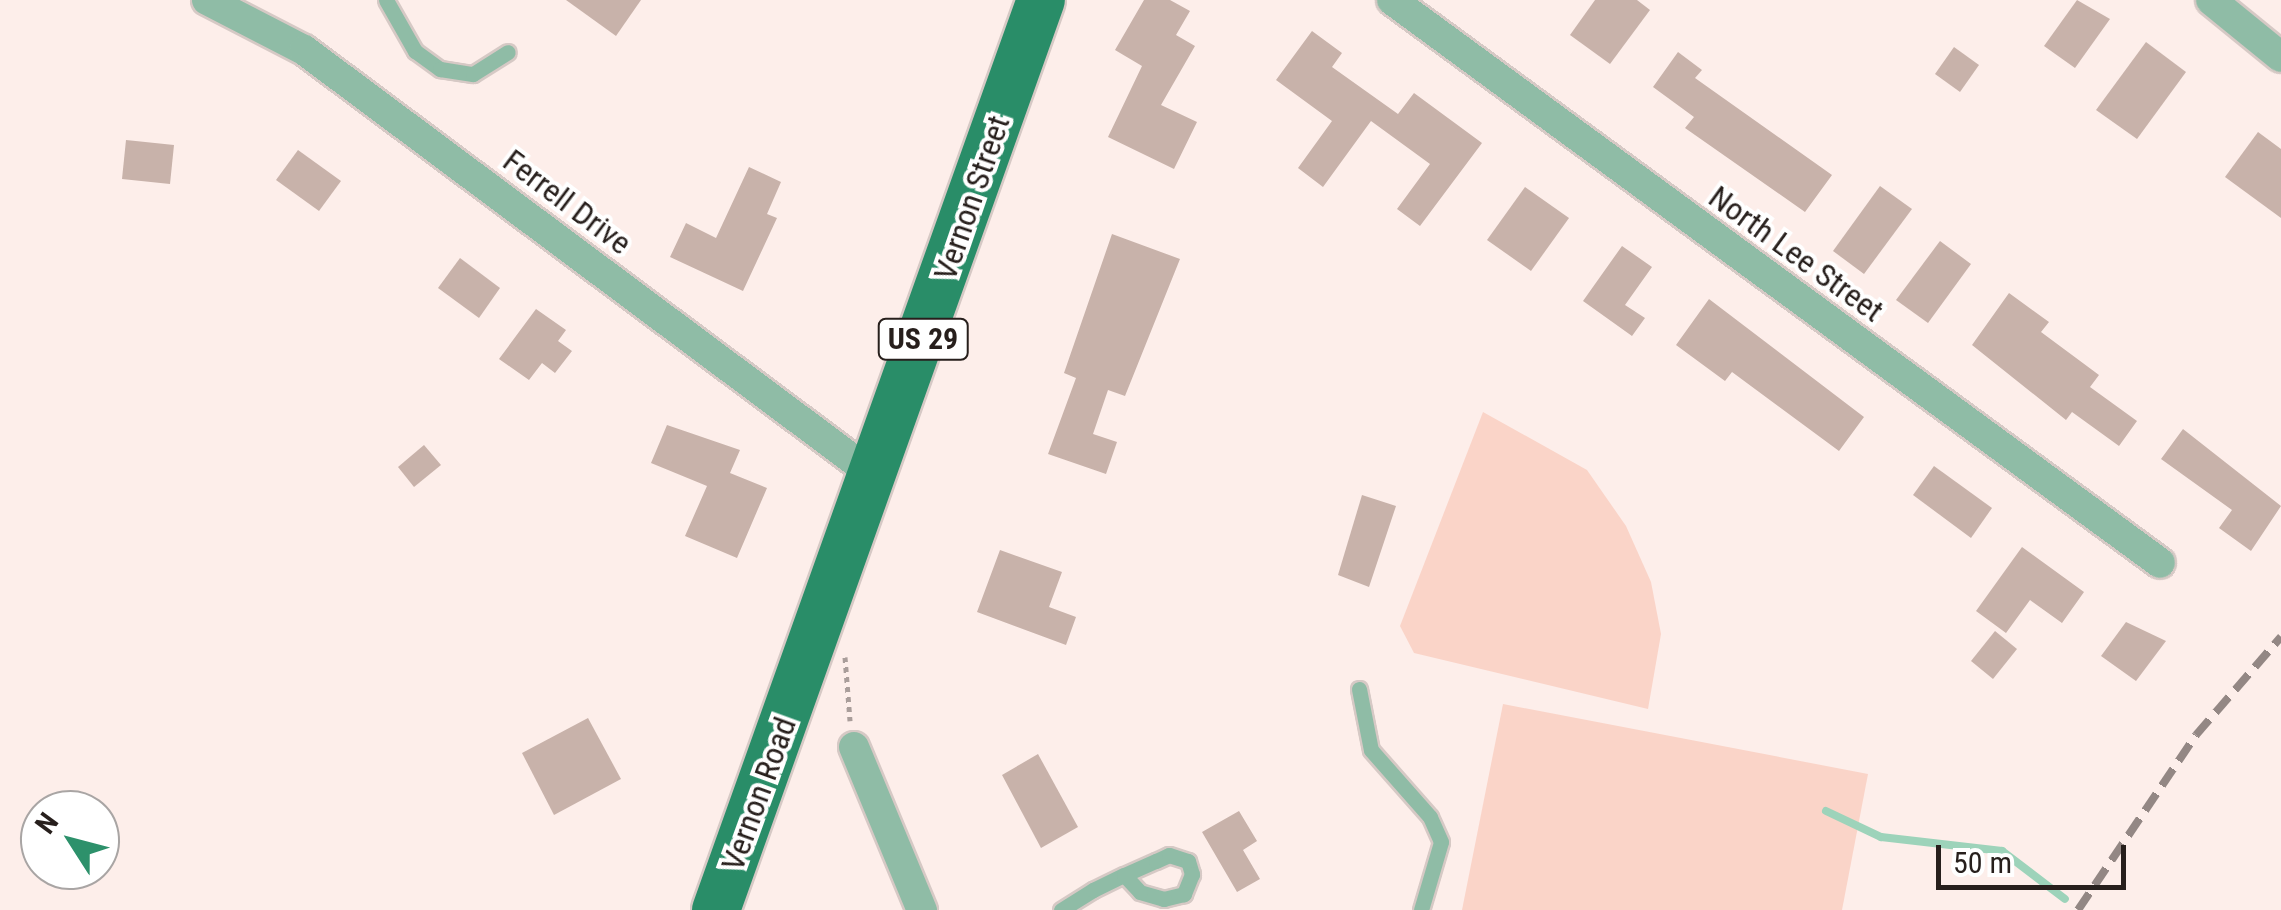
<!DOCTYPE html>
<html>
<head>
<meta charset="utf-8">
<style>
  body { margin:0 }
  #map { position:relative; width:2281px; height:910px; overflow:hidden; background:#fdeeea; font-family:"Roboto Condensed",sans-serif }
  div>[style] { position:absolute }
  .green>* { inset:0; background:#fad4c8 }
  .stream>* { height:8px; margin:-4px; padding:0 4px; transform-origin:4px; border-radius:4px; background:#9dd3ba }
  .building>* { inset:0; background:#c8b2aa }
  .path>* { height:5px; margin-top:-2.5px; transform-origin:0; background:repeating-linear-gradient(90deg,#a99d9a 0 5px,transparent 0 10px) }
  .roads { filter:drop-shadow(2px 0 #d6c9c5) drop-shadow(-2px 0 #d6c9c5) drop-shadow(0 2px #d6c9c5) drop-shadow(0 -2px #d6c9c5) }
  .service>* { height:15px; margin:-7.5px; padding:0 7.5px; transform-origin:7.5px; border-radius:7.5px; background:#8fbca6 }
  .minor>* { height:30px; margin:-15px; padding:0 15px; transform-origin:15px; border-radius:15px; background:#8fbca6 }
  .primary>* { height:48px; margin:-24px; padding:0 24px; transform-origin:24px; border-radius:24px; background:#298d68 }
  .rail>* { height:8px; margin-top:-4px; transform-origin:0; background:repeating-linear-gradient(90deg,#938784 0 20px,transparent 0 30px) }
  span { translate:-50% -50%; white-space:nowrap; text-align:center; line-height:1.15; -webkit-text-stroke:8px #fff; paint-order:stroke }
  .shield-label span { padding:2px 8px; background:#fff; border:2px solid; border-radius:8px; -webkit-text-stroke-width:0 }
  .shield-label { font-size:30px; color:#271f1c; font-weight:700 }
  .street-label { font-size:32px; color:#271f1c }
  .north { position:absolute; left:20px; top:790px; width:100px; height:100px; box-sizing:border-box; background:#fff; border:2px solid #a9a5a4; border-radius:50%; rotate:306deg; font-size:28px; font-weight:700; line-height:40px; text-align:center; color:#271f1c }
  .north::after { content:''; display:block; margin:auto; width:35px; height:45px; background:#2d916b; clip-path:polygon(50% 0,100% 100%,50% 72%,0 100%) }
  .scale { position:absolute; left:1936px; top:845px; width:190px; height:45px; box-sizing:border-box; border:5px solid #271f1c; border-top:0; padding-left:12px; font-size:30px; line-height:35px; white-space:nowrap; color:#271f1c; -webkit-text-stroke:8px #fff; paint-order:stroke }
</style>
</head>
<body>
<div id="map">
  <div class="green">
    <div style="clip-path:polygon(1483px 412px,1587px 470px,1626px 526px,1651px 582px,1661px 634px,1648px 709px,1414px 653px,1400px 626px)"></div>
    <div style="clip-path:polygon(1503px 704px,1868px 774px,1842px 910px,1462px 910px)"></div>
  </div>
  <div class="stream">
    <div style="left:1826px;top:811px;width:61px;rotate:25.3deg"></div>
    <div style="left:1881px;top:837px;width:122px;rotate:6.6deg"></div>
    <div style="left:2002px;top:851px;width:79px;rotate:37.3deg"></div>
  </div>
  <div class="building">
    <div style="clip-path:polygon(566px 0,641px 0,616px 36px)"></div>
    <div style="clip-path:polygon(1144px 0,1170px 0,1190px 11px,1176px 35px,1195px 46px,1161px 105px,1197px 122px,1174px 169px,1108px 137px,1142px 66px,1115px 50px)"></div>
    <div style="clip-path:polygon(1595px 0,1637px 0,1650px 10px,1610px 64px,1570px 35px)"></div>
    <div style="clip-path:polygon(2077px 0,2110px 19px,2075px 68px,2044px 46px)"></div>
    <div style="clip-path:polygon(1312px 31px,1342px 53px,1332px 67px,1398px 114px,1414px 93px,1482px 143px,1420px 226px,1397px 209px,1430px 164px,1371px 121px,1323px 187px,1298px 168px,1332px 121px,1276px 80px)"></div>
    <div style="clip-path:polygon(2146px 42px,2186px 72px,2137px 139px,2096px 110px)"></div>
    <div style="clip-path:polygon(1954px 47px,1979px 65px,1960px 92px,1935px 74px)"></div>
    <div style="clip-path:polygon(1678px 52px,1702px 70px,1695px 78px,1832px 175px,1805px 212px,1685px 128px,1694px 117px,1653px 87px)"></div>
    <div style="clip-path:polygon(2258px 132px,2281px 149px,2281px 218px,2225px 177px)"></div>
    <div style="clip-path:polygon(126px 140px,174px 145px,170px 184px,122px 179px)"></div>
    <div style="clip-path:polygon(298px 150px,341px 181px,319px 211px,276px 180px)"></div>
    <div style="clip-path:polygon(749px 167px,781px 182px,767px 214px,777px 218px,743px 291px,670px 257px,686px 223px,716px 238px)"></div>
    <div style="clip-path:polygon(1880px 186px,1912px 209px,1864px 274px,1833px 251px)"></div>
    <div style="clip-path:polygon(1525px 187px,1569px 218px,1531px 271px,1487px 240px)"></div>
    <div style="clip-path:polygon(1112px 234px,1180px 259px,1125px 396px,1108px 390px,1093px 434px,1117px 442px,1106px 474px,1048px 454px,1076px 378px,1064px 373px)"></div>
    <div style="clip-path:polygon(1940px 241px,1971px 264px,1928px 323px,1896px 300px)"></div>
    <div style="clip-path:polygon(1622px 246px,1652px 267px,1625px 305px,1645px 318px,1632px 336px,1583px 301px)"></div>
    <div style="clip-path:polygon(460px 258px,500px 288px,479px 318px,438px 288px)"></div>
    <div style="clip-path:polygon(2009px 293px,2049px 322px,2041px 332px,2099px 375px,2090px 387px,2137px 421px,2119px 446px,2072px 412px,2066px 420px,1972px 345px)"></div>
    <div style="clip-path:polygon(1709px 299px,1864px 417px,1839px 451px,1732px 372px,1725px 381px,1676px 345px)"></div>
    <div style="clip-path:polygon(536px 309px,566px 330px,558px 341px,572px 351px,555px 373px,542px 363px,529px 380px,499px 359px)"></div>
    <div style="clip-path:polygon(667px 425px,740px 450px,730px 473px,767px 488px,737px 558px,685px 536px,707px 486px,651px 463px)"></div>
    <div style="clip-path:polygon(2183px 429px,2281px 506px,2251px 551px,2219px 528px,2232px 510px,2161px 459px)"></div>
    <div style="clip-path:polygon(424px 445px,441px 465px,414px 487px,398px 467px)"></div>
    <div style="clip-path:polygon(1934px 466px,1992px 508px,1971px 538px,1913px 495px)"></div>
    <div style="clip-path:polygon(1362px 495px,1396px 506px,1369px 587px,1338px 575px)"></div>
    <div style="clip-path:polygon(2022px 547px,2084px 592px,2062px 623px,2030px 600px,2006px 633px,1976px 611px)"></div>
    <div style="clip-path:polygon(1000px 550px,1062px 572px,1049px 607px,1076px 617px,1066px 645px,977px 612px)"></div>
    <div style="clip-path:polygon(2126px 622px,2166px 641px,2136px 681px,2101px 656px)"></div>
    <div style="clip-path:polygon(1995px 631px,2017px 649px,1993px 679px,1971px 661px)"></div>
    <div style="clip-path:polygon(588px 718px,621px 779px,554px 815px,522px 753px)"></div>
    <div style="clip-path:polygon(1038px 754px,1078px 827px,1041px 848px,1002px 775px)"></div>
    <div style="clip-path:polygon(1239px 811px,1257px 841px,1243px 850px,1260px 879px,1237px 892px,1202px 832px)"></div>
  </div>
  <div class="path">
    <div style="left:845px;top:657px;width:64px;rotate:85.5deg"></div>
  </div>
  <div class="roads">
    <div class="service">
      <div style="left:386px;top:0;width:59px;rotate:60.4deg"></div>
      <div style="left:415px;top:51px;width:31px;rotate:36deg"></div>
      <div style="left:440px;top:69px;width:33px;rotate:9deg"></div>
      <div style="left:473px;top:74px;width:41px;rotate:-32.2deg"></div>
      <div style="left:1359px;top:689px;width:62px;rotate:78.9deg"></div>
      <div style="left:1371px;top:750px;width:89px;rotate:48.6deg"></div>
      <div style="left:1430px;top:817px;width:27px;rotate:66deg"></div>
      <div style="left:1441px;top:842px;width:71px;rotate:106.4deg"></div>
      <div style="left:1061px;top:910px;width:38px;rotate:-32deg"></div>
      <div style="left:1093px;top:890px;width:34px;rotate:-26deg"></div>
      <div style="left:1124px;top:875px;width:35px;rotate:-24deg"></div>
      <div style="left:1156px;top:861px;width:14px;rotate:-25deg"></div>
      <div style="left:1169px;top:855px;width:20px;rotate:18deg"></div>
      <div style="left:1188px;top:861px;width:14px;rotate:73deg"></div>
      <div style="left:1192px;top:874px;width:22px;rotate:112deg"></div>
      <div style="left:1184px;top:894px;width:21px;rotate:166deg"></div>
      <div style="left:1164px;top:899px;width:25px;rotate:-164deg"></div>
      <div style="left:1140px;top:892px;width:23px;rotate:-133deg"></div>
    </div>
    <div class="minor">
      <div style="left:207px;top:0;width:109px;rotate:27.3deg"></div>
      <div style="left:304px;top:50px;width:712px;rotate:36.73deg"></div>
      <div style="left:1392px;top:0;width:952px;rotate:36.24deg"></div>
      <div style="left:2211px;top:0;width:90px;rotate:39.2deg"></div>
      <div style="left:854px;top:747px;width:177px;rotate:67.4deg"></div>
    </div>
    <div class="primary">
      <div style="left:716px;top:910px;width:966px;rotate:-70.35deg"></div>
    </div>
  </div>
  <div class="rail">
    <div style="left:2078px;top:910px;width:211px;rotate:-56deg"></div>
    <div style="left:2196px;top:735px;width:130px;rotate:-49.1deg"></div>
  </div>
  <div class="shield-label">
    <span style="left:923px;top:339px">US 29</span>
  </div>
  <div class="street-label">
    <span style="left:972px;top:198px;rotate:-71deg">Vernon Street</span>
    <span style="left:567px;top:202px;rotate:37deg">Ferrell Drive</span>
    <span style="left:1796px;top:254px;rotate:36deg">North Lee Street</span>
    <span style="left:759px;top:794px;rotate:-70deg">Vernon Road</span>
  </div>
  <div class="north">N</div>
  <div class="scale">50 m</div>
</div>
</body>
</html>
